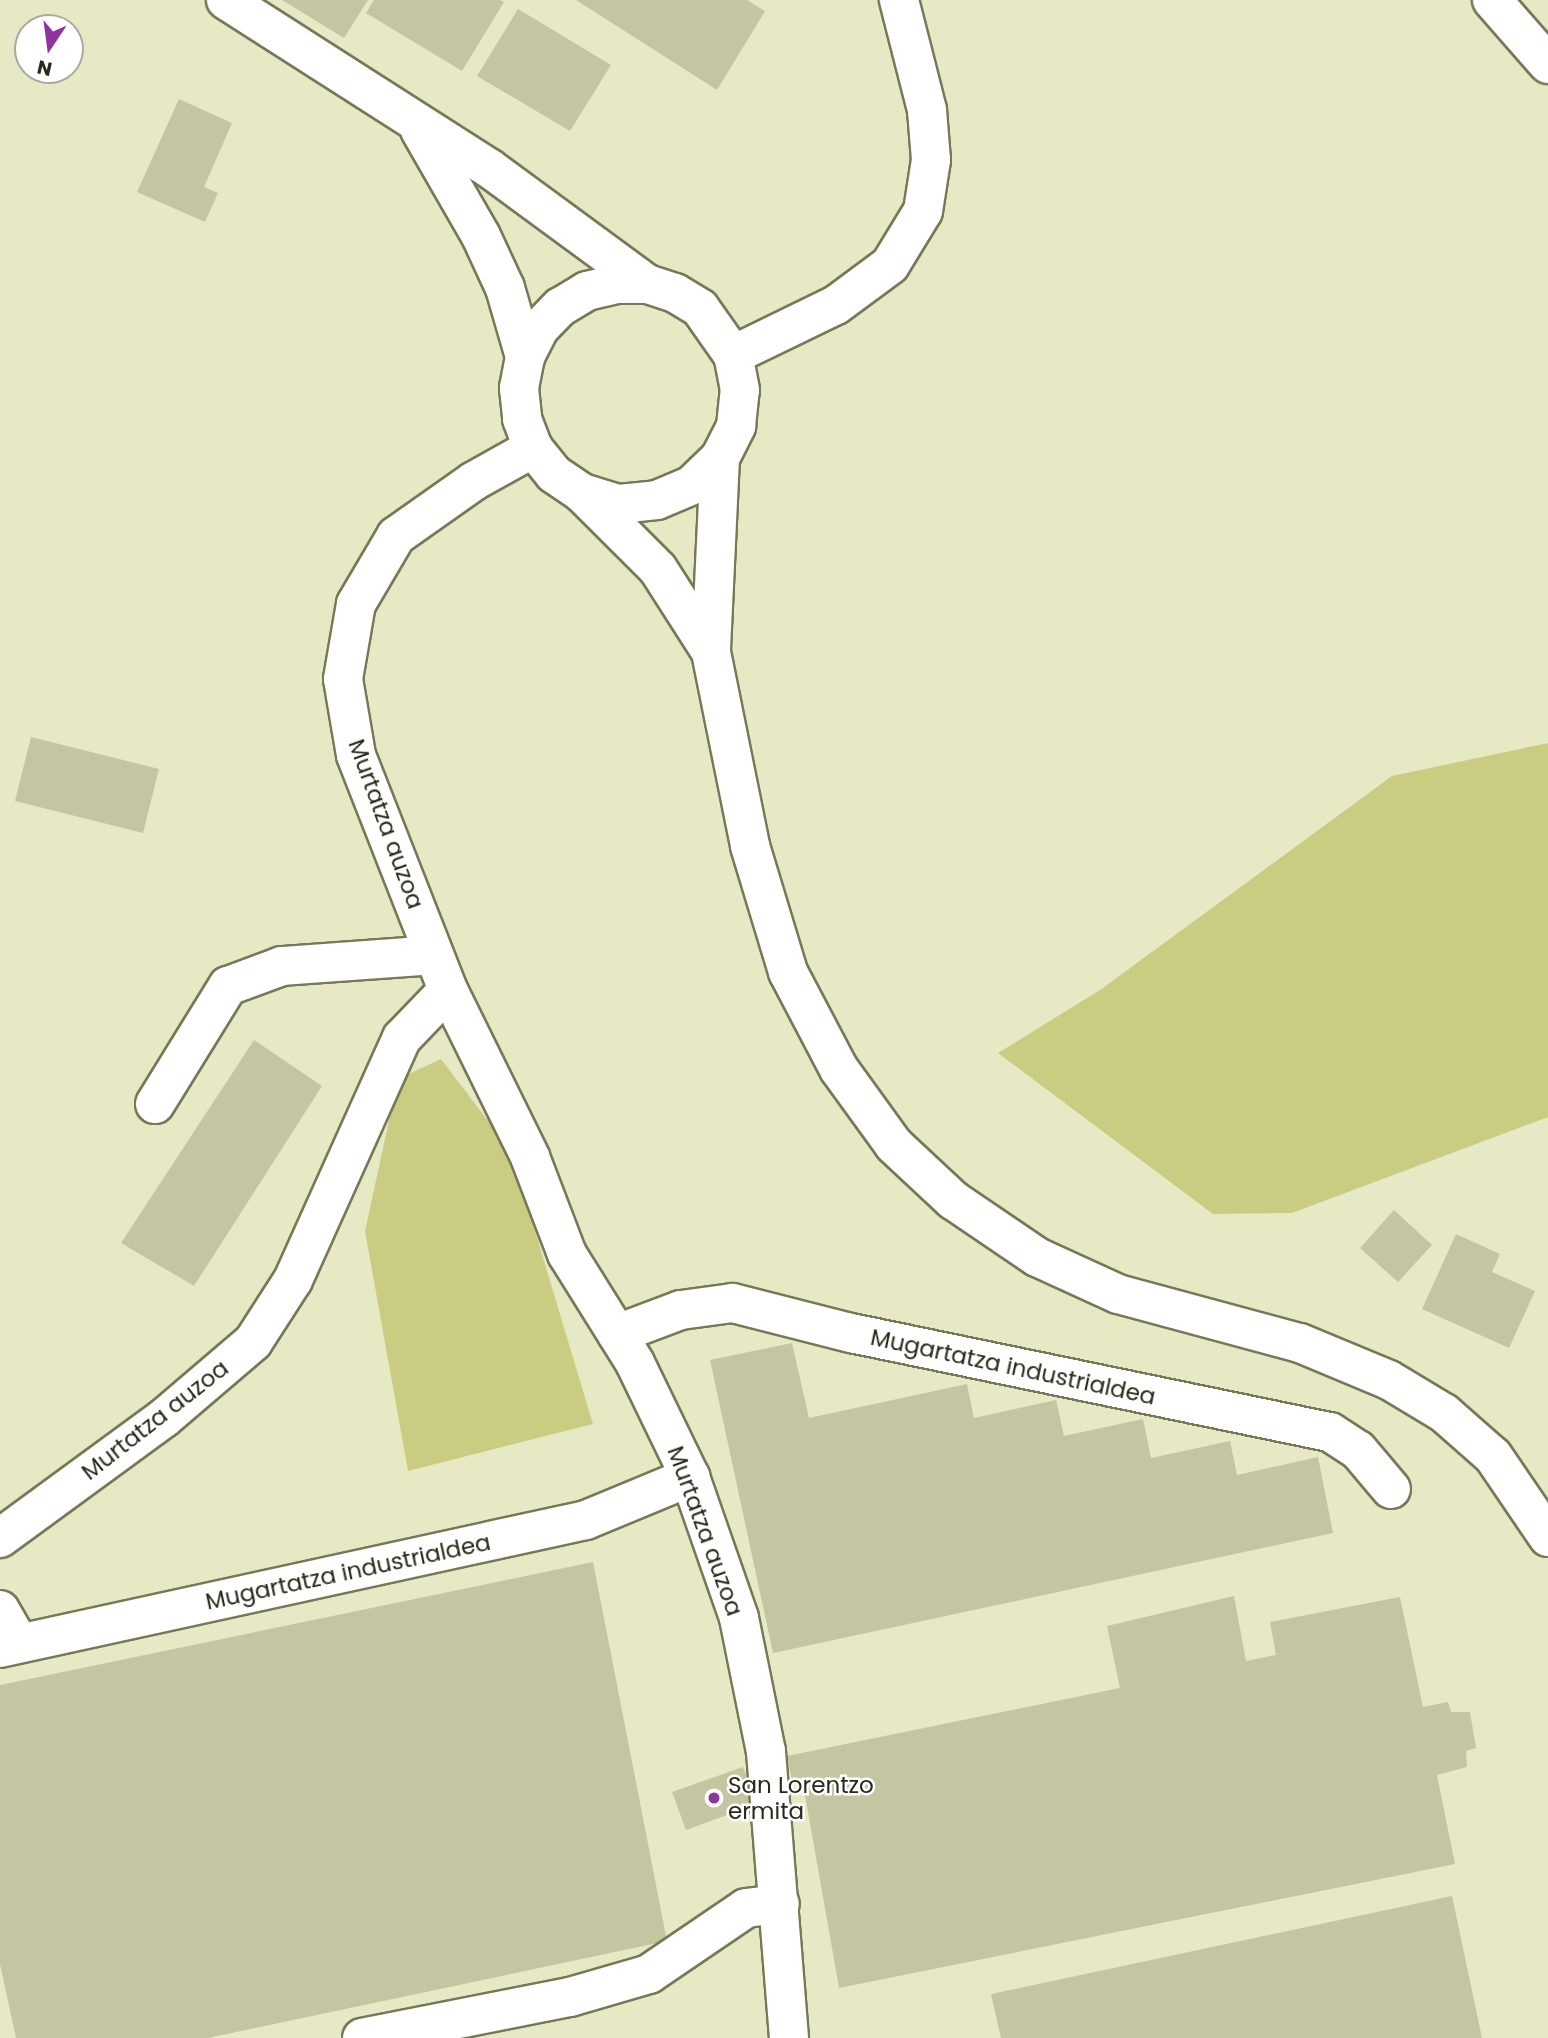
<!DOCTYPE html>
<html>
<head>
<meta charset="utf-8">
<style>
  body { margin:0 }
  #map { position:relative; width:1548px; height:2038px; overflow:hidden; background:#e7e9c4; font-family:Poppins,sans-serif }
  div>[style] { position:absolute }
  .green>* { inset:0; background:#cacd81 }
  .building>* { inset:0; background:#c4c6a2 }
  .roads { filter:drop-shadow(2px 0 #777857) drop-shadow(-2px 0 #777857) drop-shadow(0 2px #777857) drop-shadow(0 -2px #777857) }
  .minor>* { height:38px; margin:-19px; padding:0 19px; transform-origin:19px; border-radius:19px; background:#fff }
  .highway>* { height:38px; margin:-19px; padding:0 19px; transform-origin:19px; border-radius:19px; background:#fff }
  .dots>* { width:19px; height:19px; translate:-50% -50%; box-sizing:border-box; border:4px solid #fff; border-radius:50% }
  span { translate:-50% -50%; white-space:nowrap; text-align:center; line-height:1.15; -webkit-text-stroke:5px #fff; paint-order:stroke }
  .street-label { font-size:23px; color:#29291b }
  .poi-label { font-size:23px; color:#29291b }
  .left { translate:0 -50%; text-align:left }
  .north { position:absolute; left:14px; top:14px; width:70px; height:70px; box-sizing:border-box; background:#fff; border:2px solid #a9a9a4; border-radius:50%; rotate:193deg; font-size:19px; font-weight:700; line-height:28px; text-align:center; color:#29291b }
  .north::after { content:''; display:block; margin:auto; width:24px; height:32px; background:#8e34a0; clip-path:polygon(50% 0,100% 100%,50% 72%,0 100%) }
</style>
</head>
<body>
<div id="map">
  <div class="green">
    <div style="clip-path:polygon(1548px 743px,1548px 1117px,1292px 1213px,1213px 1214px,998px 1053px,1100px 990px,1392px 776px)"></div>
    <div style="clip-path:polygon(441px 1059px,511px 1151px,593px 1424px,408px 1471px,365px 1231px,398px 1079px)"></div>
  </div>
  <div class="building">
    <div style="clip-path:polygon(282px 0,368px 0,344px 38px)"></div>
    <div style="clip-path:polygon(374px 0,500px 0,504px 2px,462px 71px,366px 13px)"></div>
    <div style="clip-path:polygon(576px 0,747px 0,765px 11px,717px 90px)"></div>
    <div style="clip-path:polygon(518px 9px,611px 65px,570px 131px,477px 76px)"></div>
    <div style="clip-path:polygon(179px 99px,232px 123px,204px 187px,218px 193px,205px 222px,137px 192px)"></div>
    <div style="clip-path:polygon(31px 737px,159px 769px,143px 833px,15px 801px)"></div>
    <div style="clip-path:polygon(254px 1040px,322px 1086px,194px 1286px,121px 1243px)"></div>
    <div style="clip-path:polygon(1394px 1210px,1432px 1245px,1398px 1282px,1360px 1248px)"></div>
    <div style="clip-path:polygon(1456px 1234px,1500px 1254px,1492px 1272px,1535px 1291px,1509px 1348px,1422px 1309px)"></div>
    <div style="clip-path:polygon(792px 1343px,809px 1418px,967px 1384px,974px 1418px,1056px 1400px,1064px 1436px,1143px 1419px,1151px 1458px,1230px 1441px,1237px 1475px,1318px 1457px,1333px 1533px,773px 1653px,710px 1360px)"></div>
    <div style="clip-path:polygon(593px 1562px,667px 1941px,208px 2038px,16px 2038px,0 1964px,0 1685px)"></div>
    <div style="clip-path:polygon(1234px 1596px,1246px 1661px,1276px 1655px,1270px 1622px,1400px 1597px,1423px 1707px,1448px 1702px,1451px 1712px,1470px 1712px,1476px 1748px,1466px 1751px,1467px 1767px,1437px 1775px,1455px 1864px,839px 1988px,802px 1778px,792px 1780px,787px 1756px,1120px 1688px,1107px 1626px)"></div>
    <div style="clip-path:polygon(743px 1767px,757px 1804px,686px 1830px,672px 1792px)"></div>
    <div style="clip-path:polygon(1452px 1896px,1482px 2038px,1001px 2038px,991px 1994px)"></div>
  </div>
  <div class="roads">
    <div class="minor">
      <div style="left:1492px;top:0;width:85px;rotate:48.8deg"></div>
      <div style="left:733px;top:355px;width:114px;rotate:-25.9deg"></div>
      <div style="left:836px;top:305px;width:67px;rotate:-36.5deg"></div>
      <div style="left:890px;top:265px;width:63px;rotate:-58.6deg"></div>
      <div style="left:923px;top:211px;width:52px;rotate:-81.1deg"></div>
      <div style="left:931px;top:160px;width:50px;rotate:-94.6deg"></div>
      <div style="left:927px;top:110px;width:114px;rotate:-104.3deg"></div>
      <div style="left:448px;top:990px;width:186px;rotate:63.8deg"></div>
      <div style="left:530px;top:1157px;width:104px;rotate:69.1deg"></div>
      <div style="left:567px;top:1254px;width:128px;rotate:58deg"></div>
      <div style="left:635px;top:1363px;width:127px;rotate:64.2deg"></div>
      <div style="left:690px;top:1477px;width:149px;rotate:70.8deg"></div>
      <div style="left:739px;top:1618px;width:137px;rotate:78.6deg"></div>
      <div style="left:766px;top:1752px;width:287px;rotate:85.4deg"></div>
      <div style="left:155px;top:1104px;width:139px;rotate:-58.3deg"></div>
      <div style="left:228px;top:986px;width:58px;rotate:-20.3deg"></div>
      <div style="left:282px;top:966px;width:152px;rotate:-4.1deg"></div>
      <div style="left:617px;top:1334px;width:68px;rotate:-20.6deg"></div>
      <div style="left:681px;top:1310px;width:52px;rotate:-7.7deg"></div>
      <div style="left:733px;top:1303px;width:122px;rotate:14.3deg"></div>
      <div style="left:851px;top:1333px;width:489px;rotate:11.7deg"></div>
      <div style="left:1330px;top:1432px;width:33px;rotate:33deg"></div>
      <div style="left:1358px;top:1450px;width:51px;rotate:49.8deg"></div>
      <div style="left:0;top:1538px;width:203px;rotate:-36.2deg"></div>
      <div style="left:164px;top:1418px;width:117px;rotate:-40.5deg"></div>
      <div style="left:253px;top:1342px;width:74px;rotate:-57.2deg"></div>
      <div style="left:293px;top:1280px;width:265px;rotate:-65.8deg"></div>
      <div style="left:402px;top:1038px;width:66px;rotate:-46.2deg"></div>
      <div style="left:448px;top:990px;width:252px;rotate:-111.4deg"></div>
      <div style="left:356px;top:755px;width:77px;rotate:-99.7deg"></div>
      <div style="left:343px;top:679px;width:76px;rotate:-80.2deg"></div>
      <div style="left:356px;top:604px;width:79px;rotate:-59.5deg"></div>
      <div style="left:396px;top:536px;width:95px;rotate:-35.2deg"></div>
      <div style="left:474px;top:481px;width:68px;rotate:-29.2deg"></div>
      <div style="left:0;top:1610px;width:38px;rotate:60deg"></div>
      <div style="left:0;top:1648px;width:600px;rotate:-12.32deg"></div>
      <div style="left:586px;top:1520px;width:113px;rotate:-22.5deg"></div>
      <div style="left:362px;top:2038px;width:212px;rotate:-11.2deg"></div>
      <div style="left:570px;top:1997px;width:82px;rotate:-16.2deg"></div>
      <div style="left:649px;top:1974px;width:117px;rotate:-34.2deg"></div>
      <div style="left:746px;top:1908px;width:34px;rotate:-7deg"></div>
    </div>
    <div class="highway">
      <div style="left:226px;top:0;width:312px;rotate:32.6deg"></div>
      <div style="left:489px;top:168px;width:196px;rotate:36.3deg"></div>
      <div style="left:420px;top:130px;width:122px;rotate:60.1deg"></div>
      <div style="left:481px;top:236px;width:57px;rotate:65.2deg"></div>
      <div style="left:505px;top:288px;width:72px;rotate:73.8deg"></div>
      <div style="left:720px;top:458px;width:194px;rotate:92.7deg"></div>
      <div style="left:711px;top:652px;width:198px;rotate:78.6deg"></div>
      <div style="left:750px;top:846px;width:132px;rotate:73.2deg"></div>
      <div style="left:788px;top:972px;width:110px;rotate:62.3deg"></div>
      <div style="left:839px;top:1069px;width:94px;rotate:54.1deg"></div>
      <div style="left:894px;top:1145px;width:81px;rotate:43deg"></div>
      <div style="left:953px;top:1200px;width:102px;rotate:34.2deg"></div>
      <div style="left:1037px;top:1257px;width:89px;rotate:24.6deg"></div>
      <div style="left:1118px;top:1294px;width:188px;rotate:15.1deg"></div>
      <div style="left:1300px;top:1343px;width:96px;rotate:22.6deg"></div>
      <div style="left:1389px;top:1380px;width:64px;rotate:31deg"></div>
      <div style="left:1444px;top:1413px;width:65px;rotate:41.3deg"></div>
      <div style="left:1493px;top:1456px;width:98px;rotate:55.8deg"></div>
      <div style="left:582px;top:493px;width:39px;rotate:17deg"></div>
      <div style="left:619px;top:504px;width:38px;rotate:-6deg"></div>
      <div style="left:657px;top:500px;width:38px;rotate:-23deg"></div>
      <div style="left:692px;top:485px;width:39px;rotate:-44deg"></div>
      <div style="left:720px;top:458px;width:36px;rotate:-63deg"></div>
      <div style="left:736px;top:426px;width:36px;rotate:-84deg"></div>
      <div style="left:740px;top:390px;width:36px;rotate:-101deg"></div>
      <div style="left:733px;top:355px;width:57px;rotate:-125.1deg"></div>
      <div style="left:700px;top:308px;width:29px;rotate:-149deg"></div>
      <div style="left:675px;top:293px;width:29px;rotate:-162deg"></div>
      <div style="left:647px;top:284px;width:30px;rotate:180deg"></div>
      <div style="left:617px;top:284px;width:31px;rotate:167deg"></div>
      <div style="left:587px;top:291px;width:31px;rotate:149deg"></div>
      <div style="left:560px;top:307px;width:30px;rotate:134deg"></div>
      <div style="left:539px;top:329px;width:31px;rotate:117deg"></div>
      <div style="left:525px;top:357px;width:32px;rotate:101deg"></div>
      <div style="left:519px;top:388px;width:31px;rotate:84deg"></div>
      <div style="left:522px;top:419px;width:31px;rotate:69deg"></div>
      <div style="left:533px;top:448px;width:33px;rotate:51deg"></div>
      <div style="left:554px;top:474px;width:34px;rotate:34deg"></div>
      <div style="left:582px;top:493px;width:107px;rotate:45deg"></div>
      <div style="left:658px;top:569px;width:98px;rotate:57.4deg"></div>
    </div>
  </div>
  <div class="dots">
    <div style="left:714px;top:1798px;background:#8e34a0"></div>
  </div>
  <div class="street-label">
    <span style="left:386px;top:824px;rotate:70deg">Murtatza auzoa</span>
    <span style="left:1013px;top:1367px;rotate:12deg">Mugartatza industrialdea</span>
    <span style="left:155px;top:1420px;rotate:-38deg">Murtatza auzoa</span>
    <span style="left:705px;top:1531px;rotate:70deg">Murtatza auzoa</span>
    <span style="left:348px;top:1572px;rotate:-12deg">Mugartatza industrialdea</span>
  </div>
  <div class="poi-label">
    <span class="left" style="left:728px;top:1798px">San Lorentzo<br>ermita</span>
  </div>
  <div class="north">N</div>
</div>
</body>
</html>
